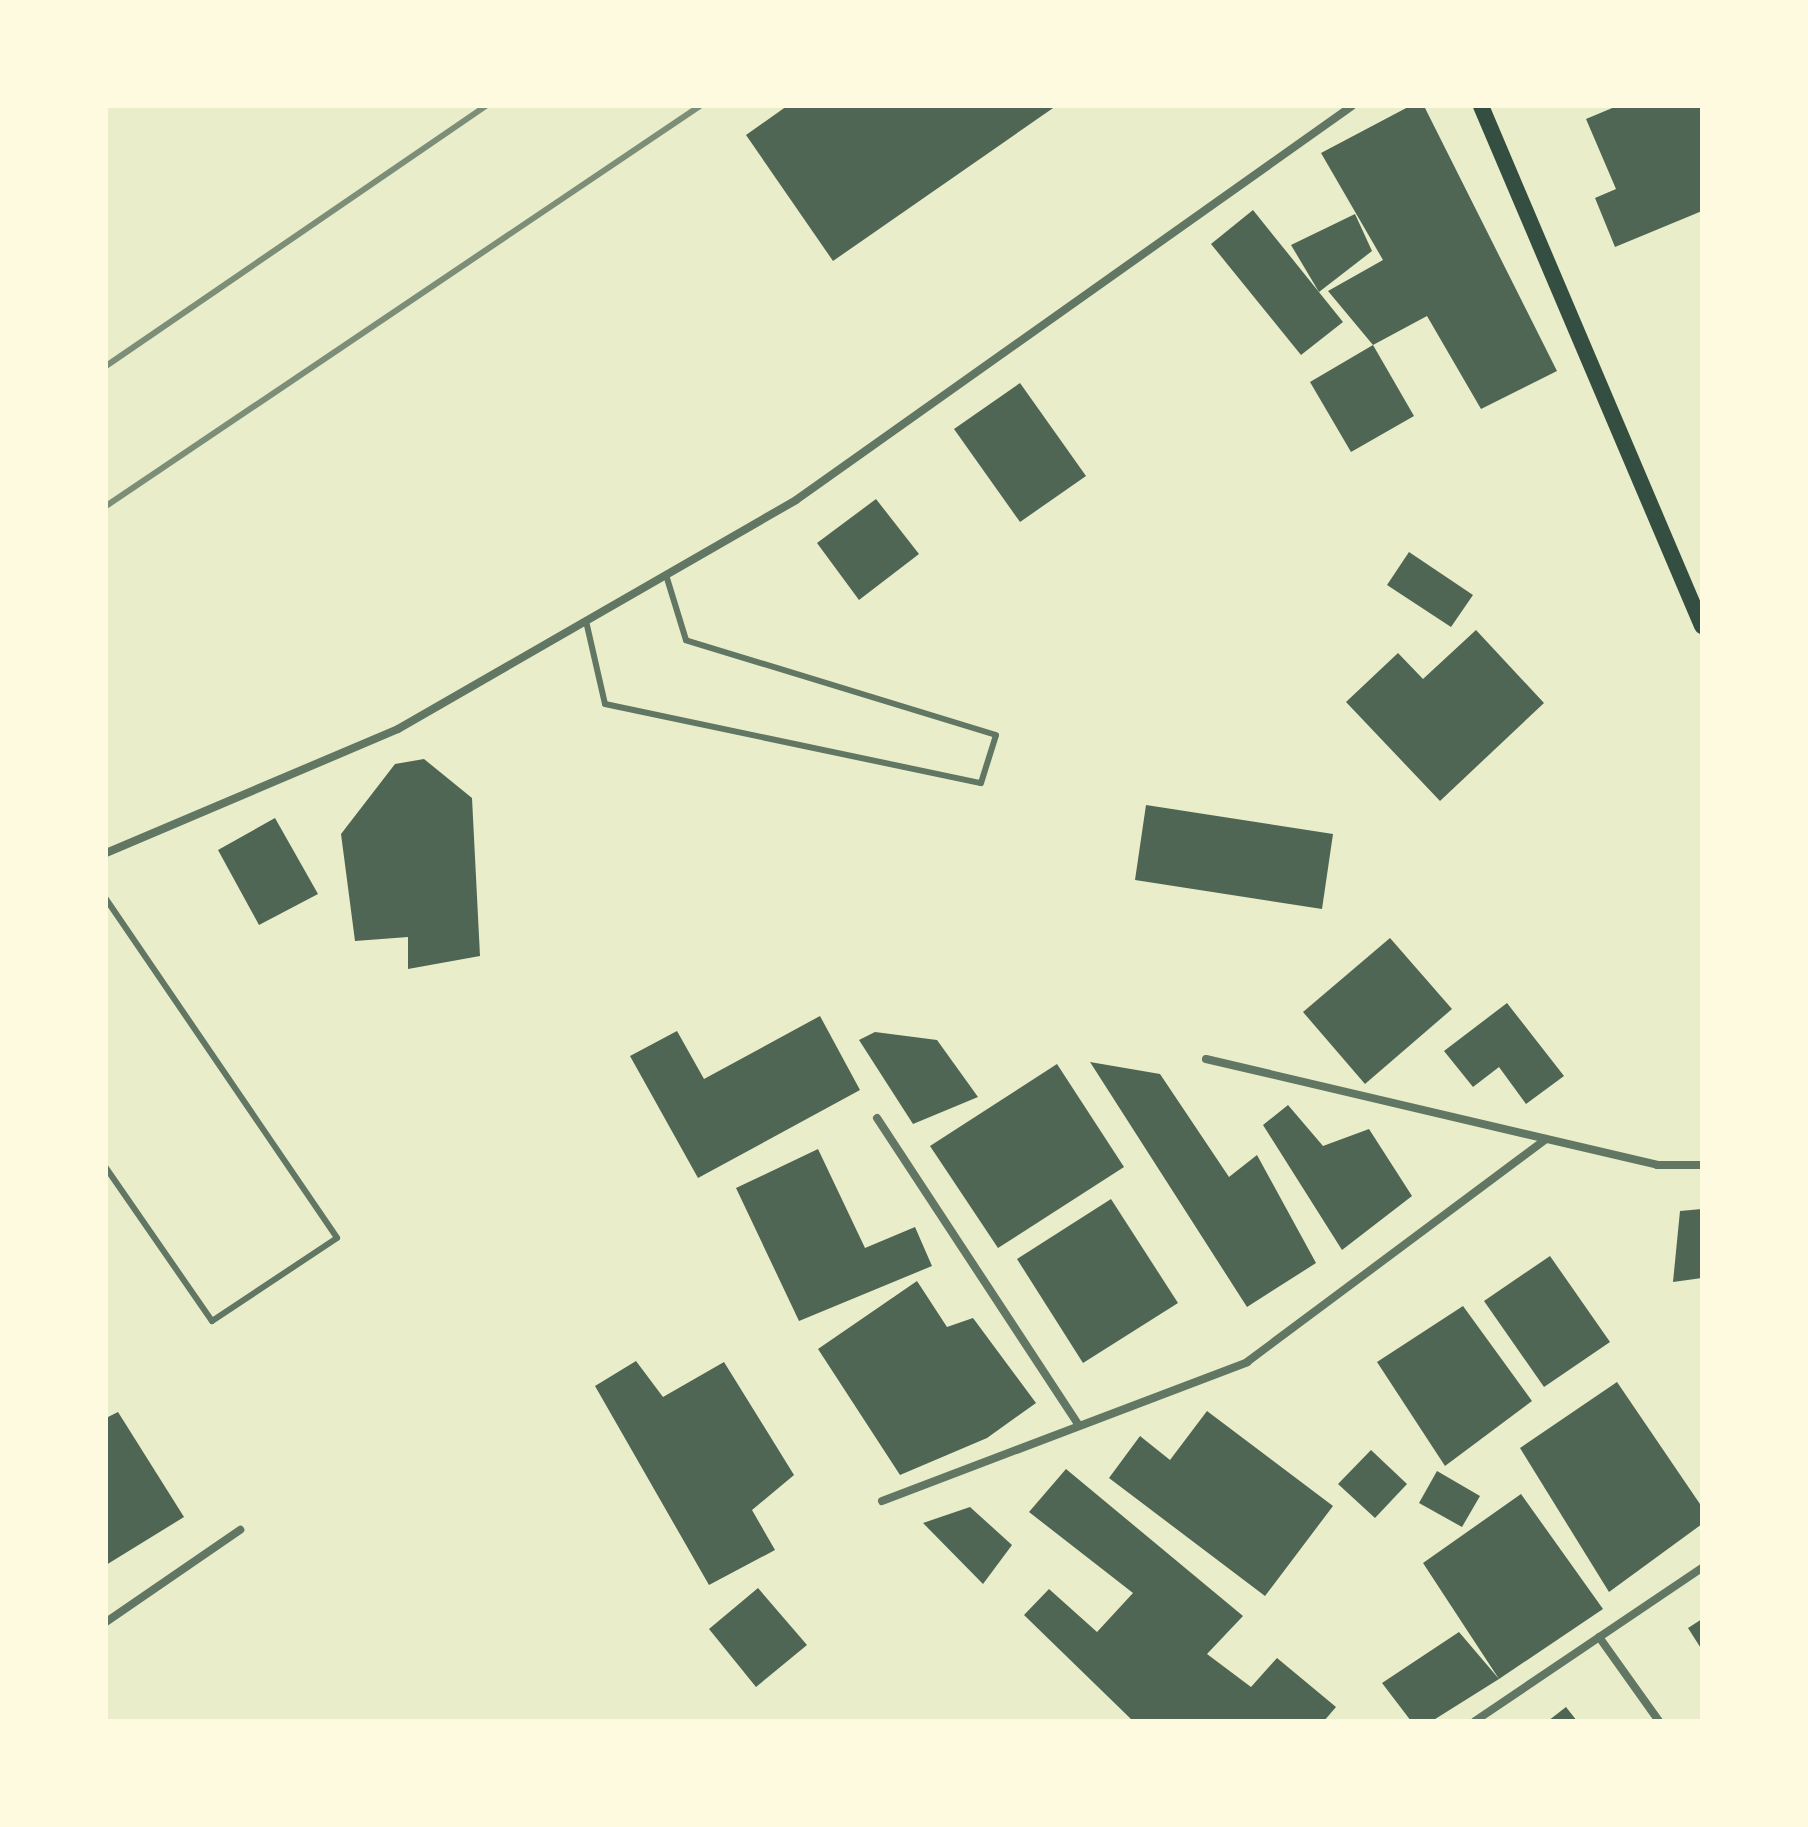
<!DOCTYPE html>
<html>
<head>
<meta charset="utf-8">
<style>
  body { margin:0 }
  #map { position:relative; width:1808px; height:1827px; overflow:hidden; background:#e9edc9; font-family:Jost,sans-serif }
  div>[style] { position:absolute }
  .building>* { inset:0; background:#4f6655 }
  .service>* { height:6px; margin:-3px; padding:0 3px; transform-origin:3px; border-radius:3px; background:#617663 }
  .minor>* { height:8px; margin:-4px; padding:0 4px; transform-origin:4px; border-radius:4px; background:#617663 }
  .secondary>* { height:16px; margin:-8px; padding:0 8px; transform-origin:8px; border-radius:8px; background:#344e41 }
  .rail>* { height:6px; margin:-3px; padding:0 3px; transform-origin:3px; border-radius:3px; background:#7c8e77 }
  span { translate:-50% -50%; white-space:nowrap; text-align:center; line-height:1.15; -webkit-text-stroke:6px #fefae0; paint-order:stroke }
  .frame { position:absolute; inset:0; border:108px solid #fefae0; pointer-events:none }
</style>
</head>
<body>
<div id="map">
  <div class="building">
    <div style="clip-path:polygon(787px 106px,1056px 106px,833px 261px,746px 135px)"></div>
    <div style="clip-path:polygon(1410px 106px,1424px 106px,1557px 371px,1481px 409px,1427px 316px,1373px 345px,1328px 291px,1383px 260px,1321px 153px)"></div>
    <div style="clip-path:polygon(1617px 106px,1702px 106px,1702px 211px,1615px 247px,1595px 198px,1616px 189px,1586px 119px)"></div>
    <div style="clip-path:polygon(1253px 210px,1343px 322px,1301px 355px,1211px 244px)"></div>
    <div style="clip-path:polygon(1355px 214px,1372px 251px,1319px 292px,1291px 245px)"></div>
    <div style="clip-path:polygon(1373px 345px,1414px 416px,1351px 452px,1310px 382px)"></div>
    <div style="clip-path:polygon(1020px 383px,1086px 476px,1020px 522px,954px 429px)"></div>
    <div style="clip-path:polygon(876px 499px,919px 554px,859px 600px,817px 543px)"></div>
    <div style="clip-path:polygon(1409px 552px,1473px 595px,1451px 627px,1387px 585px)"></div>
    <div style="clip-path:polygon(1476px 630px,1544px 703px,1440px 801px,1346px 702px,1398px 653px,1423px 679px)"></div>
    <div style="clip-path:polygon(424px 759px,472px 798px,480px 956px,408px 969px,408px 937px,355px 941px,341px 834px,395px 764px)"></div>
    <div style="clip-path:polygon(1146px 805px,1333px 834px,1322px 909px,1135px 880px)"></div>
    <div style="clip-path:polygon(275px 818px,318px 894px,259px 925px,218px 850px)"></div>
    <div style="clip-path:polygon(1390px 938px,1452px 1009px,1365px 1084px,1303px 1012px)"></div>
    <div style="clip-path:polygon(1507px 1003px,1564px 1076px,1526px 1104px,1499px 1067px,1473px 1087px,1444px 1051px)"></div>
    <div style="clip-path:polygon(820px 1016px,860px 1090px,698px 1178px,630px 1056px,677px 1031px,704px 1079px)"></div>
    <div style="clip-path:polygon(875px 1032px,937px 1040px,978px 1097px,913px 1124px,859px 1040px)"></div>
    <div style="clip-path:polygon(1090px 1062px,1160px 1074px,1229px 1177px,1257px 1155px,1316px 1263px,1247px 1307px)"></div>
    <div style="clip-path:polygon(1057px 1064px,1124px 1167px,998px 1248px,930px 1146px)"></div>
    <div style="clip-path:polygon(1288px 1105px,1323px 1146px,1369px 1129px,1412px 1196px,1342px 1250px,1263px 1125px)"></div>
    <div style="clip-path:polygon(818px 1149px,865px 1248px,915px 1227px,932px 1266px,799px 1321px,736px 1188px)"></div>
    <div style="clip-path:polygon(1111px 1199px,1178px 1303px,1083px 1363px,1017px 1259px)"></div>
    <div style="clip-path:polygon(1702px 1209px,1702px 1278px,1673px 1282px,1680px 1211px)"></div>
    <div style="clip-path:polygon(1550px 1256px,1610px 1342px,1544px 1387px,1484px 1301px)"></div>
    <div style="clip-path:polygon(917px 1281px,947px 1327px,973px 1318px,1036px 1403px,987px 1438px,900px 1475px,818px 1349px)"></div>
    <div style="clip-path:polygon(1463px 1306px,1532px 1401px,1445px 1466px,1377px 1362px)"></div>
    <div style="clip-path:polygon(636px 1361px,663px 1397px,724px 1362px,794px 1475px,752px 1510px,775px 1550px,709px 1585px,595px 1386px)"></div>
    <div style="clip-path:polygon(1617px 1382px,1702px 1507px,1702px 1524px,1609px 1592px,1520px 1448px)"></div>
    <div style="clip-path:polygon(1207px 1411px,1333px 1506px,1265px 1596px,1109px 1478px,1140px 1436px,1170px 1460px)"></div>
    <div style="clip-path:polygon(118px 1412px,184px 1517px,106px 1565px,106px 1418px)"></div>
    <div style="clip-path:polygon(1371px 1450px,1407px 1484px,1375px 1518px,1338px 1484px)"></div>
    <div style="clip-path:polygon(1066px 1469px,1243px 1616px,1207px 1654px,1251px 1687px,1277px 1658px,1336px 1707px,1324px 1721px,1133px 1721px,1024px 1615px,1049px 1589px,1097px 1632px,1133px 1593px,1029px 1512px)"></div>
    <div style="clip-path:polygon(1437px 1471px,1480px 1496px,1462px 1527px,1419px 1503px)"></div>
    <div style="clip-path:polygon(1521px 1494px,1603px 1609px,1499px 1679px,1432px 1721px,1411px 1721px,1382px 1683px,1459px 1632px,1499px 1679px,1423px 1563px)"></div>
    <div style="clip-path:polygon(970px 1507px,1012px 1545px,983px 1584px,923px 1523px)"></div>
    <div style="clip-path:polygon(758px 1588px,807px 1645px,756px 1687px,709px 1629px)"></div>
    <div style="clip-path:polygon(1702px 1619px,1702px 1650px,1688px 1628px)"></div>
    <div style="clip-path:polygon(1566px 1707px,1577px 1721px,1548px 1721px)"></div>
  </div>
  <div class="service">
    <div style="left:586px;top:621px;width:85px;rotate:77.1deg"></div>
    <div style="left:605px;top:704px;width:384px;rotate:11.9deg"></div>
    <div style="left:981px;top:783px;width:50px;rotate:-72.6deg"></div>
    <div style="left:996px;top:735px;width:324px;rotate:-163deg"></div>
    <div style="left:686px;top:640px;width:68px;rotate:-107.1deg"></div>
    <div style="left:106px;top:899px;width:410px;rotate:55.7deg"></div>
    <div style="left:337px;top:1238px;width:150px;rotate:146.4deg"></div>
    <div style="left:212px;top:1321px;width:186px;rotate:-124.7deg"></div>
  </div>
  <div class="minor">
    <div style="left:106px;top:853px;width:317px;rotate:-23deg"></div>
    <div style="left:398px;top:729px;width:459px;rotate:-29.9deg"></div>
    <div style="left:796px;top:500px;width:681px;rotate:-35.32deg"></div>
    <div style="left:1206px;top:1059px;width:463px;rotate:13.2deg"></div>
    <div style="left:1657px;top:1165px;width:45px"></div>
    <div style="left:877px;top:1118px;width:368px;rotate:56.7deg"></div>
    <div style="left:882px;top:1501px;width:391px;rotate:-20.8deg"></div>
    <div style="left:1247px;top:1362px;width:373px;rotate:-36.7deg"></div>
    <div style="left:106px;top:1622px;width:163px;rotate:-34.5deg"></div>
    <div style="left:1599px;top:1637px;width:103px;rotate:54.5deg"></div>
    <div style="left:1475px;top:1721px;width:274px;rotate:-34deg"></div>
  </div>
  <div class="secondary">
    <div style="left:1481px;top:106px;width:565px;rotate:66.97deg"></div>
  </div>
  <div class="rail">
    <div style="left:106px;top:366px;width:460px;rotate:-34.4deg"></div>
    <div style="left:106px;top:506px;width:716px;rotate:-33.96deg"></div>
  </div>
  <div class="frame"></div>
</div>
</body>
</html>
